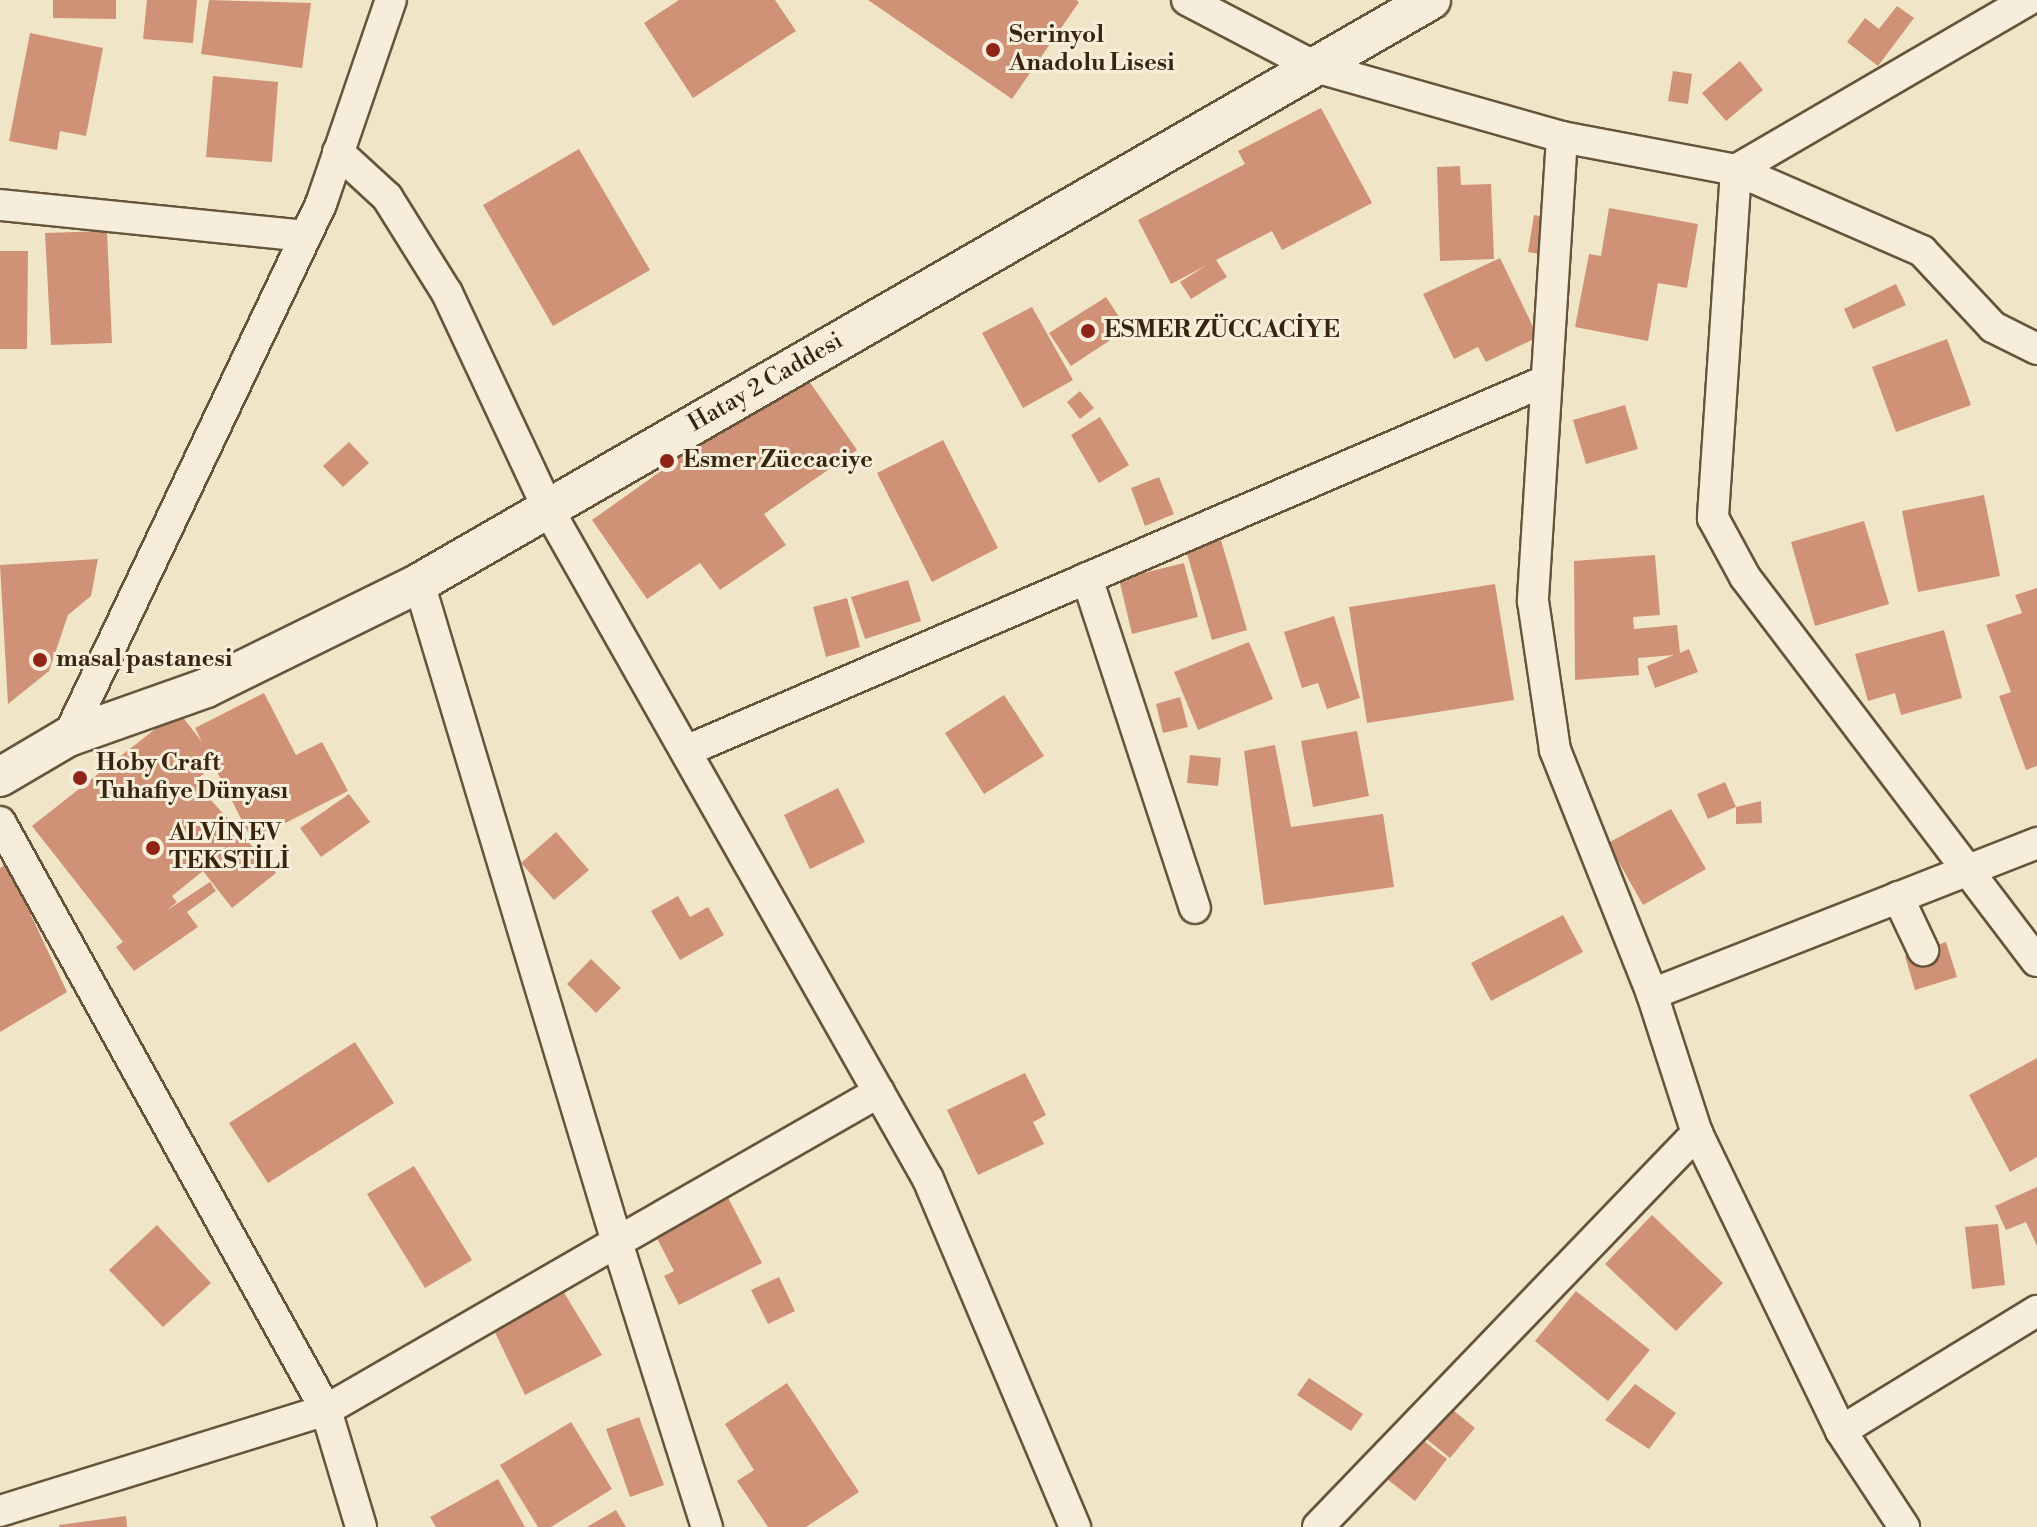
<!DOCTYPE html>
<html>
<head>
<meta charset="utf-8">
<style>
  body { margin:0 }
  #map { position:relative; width:2037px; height:1527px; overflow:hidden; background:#f1e5c7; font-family:"Libre Bodoni",serif }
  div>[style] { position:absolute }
  .building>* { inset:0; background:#cf9276 }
  .roads { filter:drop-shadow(2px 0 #66553b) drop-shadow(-2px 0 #66553b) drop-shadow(0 2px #66553b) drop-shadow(0 -2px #66553b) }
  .minor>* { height:30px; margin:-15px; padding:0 15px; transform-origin:15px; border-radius:15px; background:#f6eedb }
  .tertiary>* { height:38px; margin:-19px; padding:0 19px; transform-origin:19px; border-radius:19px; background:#f6eedb }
  .dots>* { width:22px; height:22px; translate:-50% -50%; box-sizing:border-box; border:4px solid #f6eedb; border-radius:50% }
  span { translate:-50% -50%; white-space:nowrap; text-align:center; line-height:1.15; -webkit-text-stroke:6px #f6eedb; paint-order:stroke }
  .poi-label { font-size:24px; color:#38250c; font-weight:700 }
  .left { translate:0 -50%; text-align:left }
  .street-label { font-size:24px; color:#38250c }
</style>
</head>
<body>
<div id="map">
  <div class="building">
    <div style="clip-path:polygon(53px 0,116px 0,116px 19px,53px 18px)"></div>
    <div style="clip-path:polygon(147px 0,197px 0,193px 43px,143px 39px)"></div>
    <div style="clip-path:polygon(209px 0,311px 3px,302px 68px,201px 54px)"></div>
    <div style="clip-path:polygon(679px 0,775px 0,796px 31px,693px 98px,644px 23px)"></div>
    <div style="clip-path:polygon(868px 0,1076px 0,1079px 2px,1012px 99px)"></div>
    <div style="clip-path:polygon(1897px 6px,1914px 18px,1878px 66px,1847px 42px,1865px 18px,1879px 29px)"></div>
    <div style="clip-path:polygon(30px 33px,103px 48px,86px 136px,60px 131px,57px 150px,9px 141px)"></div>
    <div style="clip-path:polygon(1740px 61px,1763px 90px,1726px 121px,1702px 93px)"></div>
    <div style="clip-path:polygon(1673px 71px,1692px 74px,1688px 104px,1668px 101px)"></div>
    <div style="clip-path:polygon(213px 76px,278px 82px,272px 162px,206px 157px)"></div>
    <div style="clip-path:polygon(1321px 108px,1372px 203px,1282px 250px,1272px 231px,1216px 260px,1227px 277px,1191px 299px,1180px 282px,1207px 265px,1171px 284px,1138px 220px,1245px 164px,1238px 151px)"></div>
    <div style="clip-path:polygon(579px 149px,650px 270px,553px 326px,483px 205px)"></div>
    <div style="clip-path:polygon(1460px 166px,1461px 185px,1491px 184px,1494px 259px,1440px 261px,1437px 167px)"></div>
    <div style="clip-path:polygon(1609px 208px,1698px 224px,1687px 288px,1658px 283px,1648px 341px,1575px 327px,1589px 254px,1601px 256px)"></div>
    <div style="clip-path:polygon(1534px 215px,1551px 218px,1545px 255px,1528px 252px)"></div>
    <div style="clip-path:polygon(107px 231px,112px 343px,51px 345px,45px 233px)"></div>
    <div style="clip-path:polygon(0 251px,28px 251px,27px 349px,0 349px)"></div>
    <div style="clip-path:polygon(1500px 258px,1538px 337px,1486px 362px,1478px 347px,1454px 359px,1423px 294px)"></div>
    <div style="clip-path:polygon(1896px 284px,1906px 305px,1853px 329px,1844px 309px)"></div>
    <div style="clip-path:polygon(1106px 297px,1127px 329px,1071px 366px,1049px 333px)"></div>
    <div style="clip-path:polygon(1032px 307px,1073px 380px,1023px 408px,982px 333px)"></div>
    <div style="clip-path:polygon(1947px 339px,1971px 405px,1896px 432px,1872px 367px)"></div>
    <div style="clip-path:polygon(802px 371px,857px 450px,764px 514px,786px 545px,720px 590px,700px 563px,647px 599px,592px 520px)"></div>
    <div style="clip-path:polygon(1080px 391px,1094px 408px,1080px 419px,1067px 402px)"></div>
    <div style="clip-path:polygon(1625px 405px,1638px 449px,1586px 464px,1573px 420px)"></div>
    <div style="clip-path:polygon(1100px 417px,1129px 465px,1099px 483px,1071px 435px)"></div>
    <div style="clip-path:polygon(943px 440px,998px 548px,932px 582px,877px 473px)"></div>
    <div style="clip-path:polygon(349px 442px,369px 463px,343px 487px,323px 466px)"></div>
    <div style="clip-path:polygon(1159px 477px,1174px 514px,1145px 526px,1131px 488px)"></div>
    <div style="clip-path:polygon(1984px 495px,2000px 576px,1918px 592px,1902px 511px)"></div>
    <div style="clip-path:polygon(1864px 521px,1889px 604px,1815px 626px,1791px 542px)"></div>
    <div style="clip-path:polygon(1221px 540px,1247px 630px,1212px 640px,1186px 550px)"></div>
    <div style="clip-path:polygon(1655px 555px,1660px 615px,1633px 617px,1634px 629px,1677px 625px,1680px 653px,1689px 649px,1698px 672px,1655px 688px,1647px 666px,1674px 655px,1638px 658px,1639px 675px,1575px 680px,1574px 561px)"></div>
    <div style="clip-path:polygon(98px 559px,91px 596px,68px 615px,49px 671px,8px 704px,0 565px)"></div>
    <div style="clip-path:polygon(1184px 563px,1198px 617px,1132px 634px,1119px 579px)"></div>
    <div style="clip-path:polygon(908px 580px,921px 621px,865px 639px,851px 597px)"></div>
    <div style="clip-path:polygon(1495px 584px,1514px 700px,1367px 723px,1349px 607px)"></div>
    <div style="clip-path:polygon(2037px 588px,2037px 766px,2026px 770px,1999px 696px,2011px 692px,1986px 625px,2022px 613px,2015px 595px)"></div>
    <div style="clip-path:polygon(847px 598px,860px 647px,826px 657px,813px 607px)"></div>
    <div style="clip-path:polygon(1334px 616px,1360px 698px,1327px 709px,1318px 683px,1302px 688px,1284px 632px)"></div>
    <div style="clip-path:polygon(1944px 630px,1962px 698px,1901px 715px,1895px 693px,1868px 701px,1855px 654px)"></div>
    <div style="clip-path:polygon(1249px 642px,1273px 699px,1198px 730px,1174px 672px)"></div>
    <div style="clip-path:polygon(264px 693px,296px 755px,322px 742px,348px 791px,252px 840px,214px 766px,194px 781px,276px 873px,232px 908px,203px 871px,172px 896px,177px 902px,166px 911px,210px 882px,216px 891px,187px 912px,198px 927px,134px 971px,116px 947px,123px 942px,32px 826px,178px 711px,202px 742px,195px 728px)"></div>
    <div style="clip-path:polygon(1004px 695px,1044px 756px,984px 794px,945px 733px)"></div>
    <div style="clip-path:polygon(1180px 697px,1188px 727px,1163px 733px,1156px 704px)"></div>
    <div style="clip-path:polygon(1357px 731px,1369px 796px,1313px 807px,1301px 741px)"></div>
    <div style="clip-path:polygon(1275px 745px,1291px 827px,1383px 814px,1394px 887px,1264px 905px,1244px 751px)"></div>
    <div style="clip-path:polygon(1190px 755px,1221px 758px,1218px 786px,1187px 783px)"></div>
    <div style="clip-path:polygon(1725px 782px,1736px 807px,1761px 801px,1762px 823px,1736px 824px,1736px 807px,1708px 819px,1697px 794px)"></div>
    <div style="clip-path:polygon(838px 788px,865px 842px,810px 869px,784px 815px)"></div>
    <div style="clip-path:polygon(349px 794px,370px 822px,321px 857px,300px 828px)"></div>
    <div style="clip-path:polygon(1671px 809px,1706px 869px,1643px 905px,1608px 843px)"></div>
    <div style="clip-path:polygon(556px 832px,589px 870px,554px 900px,521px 863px)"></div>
    <div style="clip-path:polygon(7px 864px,67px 992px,0 1032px,0 868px)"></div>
    <div style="clip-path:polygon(678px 896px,690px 917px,708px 907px,724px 935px,680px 960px,651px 911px)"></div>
    <div style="clip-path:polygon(1563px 915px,1583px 952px,1491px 1001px,1471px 963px)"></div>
    <div style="clip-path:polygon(1946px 942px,1957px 977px,1915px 990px,1905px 956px)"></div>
    <div style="clip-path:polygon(591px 959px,621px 988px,596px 1013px,567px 984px)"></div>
    <div style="clip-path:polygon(355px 1042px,394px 1103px,268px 1183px,229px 1123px)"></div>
    <div style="clip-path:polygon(2037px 1058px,2037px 1157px,2010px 1172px,1969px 1095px)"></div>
    <div style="clip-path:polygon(1025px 1073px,1046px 1115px,1033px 1122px,1044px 1144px,978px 1175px,947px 1110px)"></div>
    <div style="clip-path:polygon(414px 1166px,472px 1260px,425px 1288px,367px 1194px)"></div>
    <div style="clip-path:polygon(2037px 1187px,2037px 1246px,2026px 1222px,2006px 1230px,1995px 1206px)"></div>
    <div style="clip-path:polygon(724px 1190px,762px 1263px,679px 1305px,664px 1276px,674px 1271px,651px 1227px)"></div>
    <div style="clip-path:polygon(1652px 1215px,1723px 1283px,1676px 1331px,1605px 1264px)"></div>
    <div style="clip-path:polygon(1998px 1224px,2005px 1285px,1972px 1289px,1965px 1227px)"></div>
    <div style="clip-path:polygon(157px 1225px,211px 1283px,163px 1327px,109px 1270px)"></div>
    <div style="clip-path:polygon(779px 1277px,795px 1311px,768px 1324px,751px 1290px)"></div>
    <div style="clip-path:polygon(563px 1291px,602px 1355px,525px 1395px,491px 1324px)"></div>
    <div style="clip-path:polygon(1576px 1291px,1650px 1350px,1608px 1401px,1535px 1341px)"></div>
    <div style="clip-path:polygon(1309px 1378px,1363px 1414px,1351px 1431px,1297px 1395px)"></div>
    <div style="clip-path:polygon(787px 1383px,859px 1492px,806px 1527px,768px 1527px,737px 1481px,754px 1470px,725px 1424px)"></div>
    <div style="clip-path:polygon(1635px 1384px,1676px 1413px,1649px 1449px,1605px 1420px)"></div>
    <div style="clip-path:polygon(1448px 1406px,1475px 1428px,1450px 1458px,1423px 1436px)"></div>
    <div style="clip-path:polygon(639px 1417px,664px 1485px,630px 1497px,606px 1429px)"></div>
    <div style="clip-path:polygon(571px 1422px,612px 1489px,551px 1527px,538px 1527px,500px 1465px)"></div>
    <div style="clip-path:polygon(1420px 1438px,1447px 1459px,1415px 1501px,1387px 1479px)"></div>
    <div style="clip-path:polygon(498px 1479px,525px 1527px,436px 1527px,430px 1517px)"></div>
    <div style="clip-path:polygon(616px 1510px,626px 1527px,587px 1527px)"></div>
    <div style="clip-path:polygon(126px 1516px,127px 1527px,59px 1527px,59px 1525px)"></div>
  </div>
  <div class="roads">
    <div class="minor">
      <div style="left:1187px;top:0;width:144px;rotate:27.6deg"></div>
      <div style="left:1315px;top:67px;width:257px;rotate:15.8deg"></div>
      <div style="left:1562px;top:137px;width:177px;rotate:10.7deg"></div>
      <div style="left:1736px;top:170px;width:203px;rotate:23.5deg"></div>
      <div style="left:1922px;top:251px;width:104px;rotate:46.9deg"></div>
      <div style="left:1993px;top:327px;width:49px;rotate:26.6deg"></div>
      <div style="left:2028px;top:0;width:338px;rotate:149.8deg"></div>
      <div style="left:1736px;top:170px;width:349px;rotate:93.8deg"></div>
      <div style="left:1713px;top:518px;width:67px;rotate:61.5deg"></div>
      <div style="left:1745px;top:577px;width:482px;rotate:52.8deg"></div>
      <div style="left:1562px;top:137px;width:465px;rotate:93.6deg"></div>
      <div style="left:1533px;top:601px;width:151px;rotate:81.6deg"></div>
      <div style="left:1555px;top:750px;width:263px;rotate:68.3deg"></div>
      <div style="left:1652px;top:994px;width:146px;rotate:72.1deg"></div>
      <div style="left:1697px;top:1133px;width:331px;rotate:64.2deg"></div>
      <div style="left:1841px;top:1431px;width:115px;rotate:56.7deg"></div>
      <div style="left:338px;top:152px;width:67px;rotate:42.6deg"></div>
      <div style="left:387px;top:197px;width:113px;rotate:58deg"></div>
      <div style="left:447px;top:293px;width:238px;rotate:64.9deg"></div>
      <div style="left:548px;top:509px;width:770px;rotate:60.44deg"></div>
      <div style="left:928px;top:1179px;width:378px;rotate:67.1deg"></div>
      <div style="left:0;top:205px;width:307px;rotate:5.8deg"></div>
      <div style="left:1087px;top:578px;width:347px;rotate:71.9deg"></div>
      <div style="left:419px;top:583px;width:688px;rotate:73.28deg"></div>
      <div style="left:617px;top:1242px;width:302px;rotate:-29.8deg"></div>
      <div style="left:68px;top:737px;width:590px;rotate:-64.61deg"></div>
      <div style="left:321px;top:204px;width:216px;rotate:-71.1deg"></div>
      <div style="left:686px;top:751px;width:933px;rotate:-23.3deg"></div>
      <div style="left:0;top:822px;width:672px;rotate:61deg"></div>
      <div style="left:326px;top:1410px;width:122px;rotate:73.3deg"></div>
      <div style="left:1898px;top:897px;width:59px;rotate:64.7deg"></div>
      <div style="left:1652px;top:994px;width:414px;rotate:-21.4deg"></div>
      <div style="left:1841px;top:1431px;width:230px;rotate:-31.5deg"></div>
      <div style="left:0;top:1511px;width:341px;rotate:-17.2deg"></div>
      <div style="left:326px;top:1410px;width:336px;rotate:-30deg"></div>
      <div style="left:617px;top:1242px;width:299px;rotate:72.5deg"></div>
      <div style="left:1318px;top:1527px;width:547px;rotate:-46.11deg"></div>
    </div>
    <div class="tertiary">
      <div style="left:0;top:777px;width:79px;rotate:-30.5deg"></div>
      <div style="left:68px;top:737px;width:146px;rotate:-19.5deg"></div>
      <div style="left:206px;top:688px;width:237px;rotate:-26.2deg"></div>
      <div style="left:419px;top:583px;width:1168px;rotate:-29.95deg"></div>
    </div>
  </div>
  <div class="dots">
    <div style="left:993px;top:50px;background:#8f2418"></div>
    <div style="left:1088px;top:331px;background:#8f2418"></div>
    <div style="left:667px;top:461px;background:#8f2418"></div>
    <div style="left:40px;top:660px;background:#8f2418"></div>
    <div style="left:80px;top:778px;background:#8f2418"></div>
    <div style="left:153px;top:848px;background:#8f2418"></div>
  </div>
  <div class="poi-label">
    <span class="left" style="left:1009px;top:50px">Serinyol<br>Anadolu Lisesi</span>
    <span class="left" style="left:1104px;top:331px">ESMER ZÜCCACİYE</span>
    <span class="left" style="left:683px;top:461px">Esmer Züccaciye</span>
    <span class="left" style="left:56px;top:660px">masal pastanesi</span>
    <span class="left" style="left:96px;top:778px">Hoby Craft<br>Tuhafiye Dünyası</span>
    <span class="left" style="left:169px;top:848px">ALVİN EV<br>TEKSTİLİ</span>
  </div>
  <div class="street-label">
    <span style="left:766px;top:383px;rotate:-30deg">Hatay 2 Caddesi</span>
  </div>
</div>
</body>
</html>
